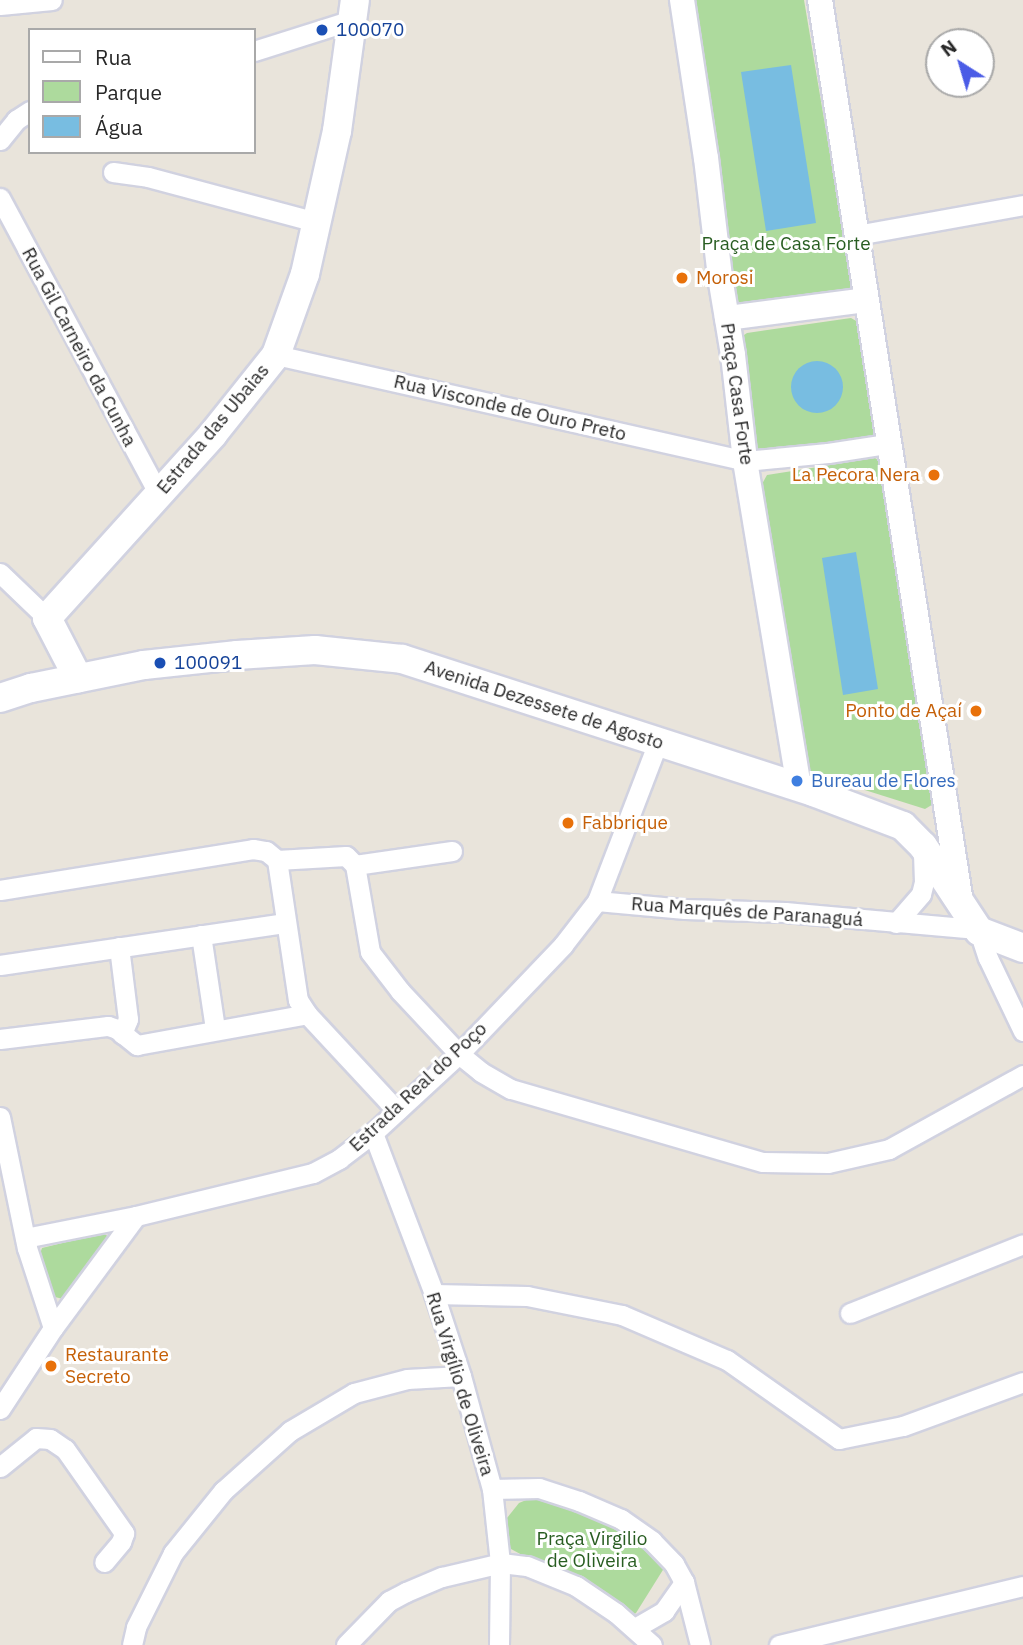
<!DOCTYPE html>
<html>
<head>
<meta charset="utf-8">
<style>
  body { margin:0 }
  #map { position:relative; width:1023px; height:1645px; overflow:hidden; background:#e9e4db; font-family:"IBM Plex Sans",sans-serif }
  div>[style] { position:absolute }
  .green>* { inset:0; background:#adda9d }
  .water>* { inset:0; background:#78bde1 }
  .round { border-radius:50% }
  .roads { filter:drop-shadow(2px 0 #d1d2e0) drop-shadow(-2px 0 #d1d2e0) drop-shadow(0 2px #d1d2e0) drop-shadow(0 -2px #d1d2e0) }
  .minor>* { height:19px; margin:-9.5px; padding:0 9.5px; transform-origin:9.5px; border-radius:9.5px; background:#fff }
  .tertiary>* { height:24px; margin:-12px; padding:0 12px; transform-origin:12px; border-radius:12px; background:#fff }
  .secondary>* { height:28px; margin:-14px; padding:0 14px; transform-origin:14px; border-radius:14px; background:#fff }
  .dots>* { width:19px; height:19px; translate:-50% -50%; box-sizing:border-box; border:4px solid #fff; border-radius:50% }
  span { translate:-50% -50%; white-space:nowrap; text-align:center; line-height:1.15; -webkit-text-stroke:6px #fff; paint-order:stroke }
  .transit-label { font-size:19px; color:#164399 }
  .left { translate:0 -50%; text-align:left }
  .park-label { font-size:19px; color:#285d21 }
  .food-label { font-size:19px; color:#c56008 }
  .right { translate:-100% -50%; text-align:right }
  .street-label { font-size:19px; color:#282828 }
  .shop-label { font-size:19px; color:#366cbe }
  .legend { position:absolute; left:28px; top:28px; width:228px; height:126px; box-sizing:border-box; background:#fff; border:2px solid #a9a9a9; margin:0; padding:9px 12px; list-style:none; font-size:21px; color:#282828 }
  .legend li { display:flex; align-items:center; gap:14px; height:35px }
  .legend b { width:35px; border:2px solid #a9a9a9 }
  .north { position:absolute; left:925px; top:28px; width:70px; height:70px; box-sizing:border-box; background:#fff; border:2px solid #a9a9a9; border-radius:50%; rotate:323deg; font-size:19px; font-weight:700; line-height:28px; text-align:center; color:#282828 }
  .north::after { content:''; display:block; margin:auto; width:24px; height:32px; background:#4b5ce6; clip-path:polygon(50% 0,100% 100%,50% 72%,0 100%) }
</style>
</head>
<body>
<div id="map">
  <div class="green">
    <div style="clip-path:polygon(691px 0,804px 0,853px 292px,737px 311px)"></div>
    <div style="clip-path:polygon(851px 318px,858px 322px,876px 433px,874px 437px,758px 452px,741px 337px,747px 333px)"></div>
    <div style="clip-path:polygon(875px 458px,881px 462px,935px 803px,925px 809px,814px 774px,808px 771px,801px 760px,762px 484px,767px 475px)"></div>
    <div style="clip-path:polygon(103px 1233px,109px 1237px,63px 1299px,55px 1297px,40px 1254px,42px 1248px)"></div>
    <div style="clip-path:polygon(531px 1498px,547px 1500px,603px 1519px,639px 1541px,666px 1565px,636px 1613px,633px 1615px,511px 1549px,507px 1542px,507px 1518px,519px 1503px)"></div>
  </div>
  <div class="water">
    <div style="clip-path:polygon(791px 65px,816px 223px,766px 231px,741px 72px)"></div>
    <div class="round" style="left:791px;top:361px;width:52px;height:52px"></div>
    <div style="clip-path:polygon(856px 552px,878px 689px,843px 695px,822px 558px)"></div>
  </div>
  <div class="roads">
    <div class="minor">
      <div style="left:0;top:5px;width:52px;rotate:-5.5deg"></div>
      <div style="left:254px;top:51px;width:103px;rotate:-17.6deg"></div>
      <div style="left:0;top:140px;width:26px;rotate:-51deg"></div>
      <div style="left:16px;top:120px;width:17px;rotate:-33deg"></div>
      <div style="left:113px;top:172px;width:35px;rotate:8deg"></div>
      <div style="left:148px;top:177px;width:174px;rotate:15deg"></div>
      <div style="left:0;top:198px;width:336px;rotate:61.8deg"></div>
      <div style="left:857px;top:235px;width:169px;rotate:-10.2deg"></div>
      <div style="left:276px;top:355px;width:481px;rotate:12.7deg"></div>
      <div style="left:745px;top:461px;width:83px;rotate:-5.5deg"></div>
      <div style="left:828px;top:453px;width:60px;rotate:-8.7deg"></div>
      <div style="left:0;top:573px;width:65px;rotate:43.8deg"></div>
      <div style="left:277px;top:860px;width:142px;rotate:81.5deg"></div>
      <div style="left:298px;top:1000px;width:17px;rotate:57deg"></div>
      <div style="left:355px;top:865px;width:88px;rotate:80.2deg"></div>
      <div style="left:370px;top:952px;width:49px;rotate:52.4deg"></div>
      <div style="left:400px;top:991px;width:86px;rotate:46.9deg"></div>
      <div style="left:459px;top:1054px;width:28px;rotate:39deg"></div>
      <div style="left:481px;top:1072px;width:34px;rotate:30deg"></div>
      <div style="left:511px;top:1089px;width:262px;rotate:16.2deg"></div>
      <div style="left:763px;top:1162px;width:65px;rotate:0.9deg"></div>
      <div style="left:828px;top:1163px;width:63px;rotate:-12.9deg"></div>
      <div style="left:889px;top:1149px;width:153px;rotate:-28.9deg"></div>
      <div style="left:0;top:890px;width:256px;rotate:-9.2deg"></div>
      <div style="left:253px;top:849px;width:13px;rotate:9deg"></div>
      <div style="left:266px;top:851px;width:14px;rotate:39deg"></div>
      <div style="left:277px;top:860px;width:69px;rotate:-3.3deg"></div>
      <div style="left:346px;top:856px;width:13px;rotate:45deg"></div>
      <div style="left:355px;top:865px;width:98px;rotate:-8.2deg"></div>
      <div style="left:597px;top:901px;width:88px;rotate:5.2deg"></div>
      <div style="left:685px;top:909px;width:100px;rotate:1.7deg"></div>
      <div style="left:785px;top:912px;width:193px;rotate:5.1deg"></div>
      <div style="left:896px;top:923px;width:38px;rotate:-49deg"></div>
      <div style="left:921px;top:894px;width:12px;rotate:-76deg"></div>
      <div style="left:924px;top:882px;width:35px;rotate:-92deg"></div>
      <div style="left:979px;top:931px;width:28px;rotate:72deg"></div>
      <div style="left:988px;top:958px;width:81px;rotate:64.4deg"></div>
      <div style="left:201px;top:935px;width:95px;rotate:81.5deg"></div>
      <div style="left:119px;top:947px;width:73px;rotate:82.9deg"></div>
      <div style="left:128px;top:1019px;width:16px;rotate:112deg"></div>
      <div style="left:0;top:965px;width:287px;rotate:-8.4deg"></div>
      <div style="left:0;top:1039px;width:109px;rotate:-6.9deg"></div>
      <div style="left:108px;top:1026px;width:9px;rotate:18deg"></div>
      <div style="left:117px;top:1029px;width:26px;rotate:39deg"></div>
      <div style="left:137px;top:1045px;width:173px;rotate:-10.3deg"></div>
      <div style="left:307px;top:1014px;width:132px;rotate:47.1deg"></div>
      <div style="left:0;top:1117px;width:134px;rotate:78.4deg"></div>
      <div style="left:27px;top:1248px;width:84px;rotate:72deg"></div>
      <div style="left:373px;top:1133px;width:172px;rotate:69.2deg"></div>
      <div style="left:434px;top:1294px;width:86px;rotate:71.8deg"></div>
      <div style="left:461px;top:1376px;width:117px;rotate:74.7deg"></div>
      <div style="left:492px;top:1489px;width:74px;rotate:83.8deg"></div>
      <div style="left:500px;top:1563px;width:82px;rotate:90.7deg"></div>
      <div style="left:25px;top:1238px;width:113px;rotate:-11.2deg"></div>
      <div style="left:434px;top:1294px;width:93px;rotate:1.2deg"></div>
      <div style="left:527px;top:1296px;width:97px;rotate:11.3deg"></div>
      <div style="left:622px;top:1315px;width:114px;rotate:23.2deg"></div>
      <div style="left:727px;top:1360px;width:137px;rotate:35.2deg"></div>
      <div style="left:839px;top:1439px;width:65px;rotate:-11.5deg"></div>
      <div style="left:903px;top:1426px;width:128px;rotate:-20.1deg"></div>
      <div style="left:850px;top:1313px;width:186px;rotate:-21.7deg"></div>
      <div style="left:0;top:1409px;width:97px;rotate:-56.8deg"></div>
      <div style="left:53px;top:1328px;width:139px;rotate:-53.5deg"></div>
      <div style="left:136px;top:1216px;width:182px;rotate:-13.7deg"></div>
      <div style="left:313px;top:1173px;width:30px;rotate:-28deg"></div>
      <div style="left:339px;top:1159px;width:43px;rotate:-37.4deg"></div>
      <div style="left:373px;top:1133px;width:117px;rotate:-42.6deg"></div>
      <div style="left:459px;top:1054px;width:151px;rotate:-46.3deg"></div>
      <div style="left:563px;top:945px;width:56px;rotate:-52.3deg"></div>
      <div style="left:597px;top:901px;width:170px;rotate:-69deg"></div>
      <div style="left:0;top:1467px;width:46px;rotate:-38.9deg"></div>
      <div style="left:36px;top:1438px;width:14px;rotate:4deg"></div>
      <div style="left:50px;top:1439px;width:18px;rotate:34deg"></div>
      <div style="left:65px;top:1449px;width:103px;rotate:54.9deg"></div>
      <div style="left:124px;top:1533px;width:9px;rotate:108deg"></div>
      <div style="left:121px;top:1542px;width:26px;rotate:130deg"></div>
      <div style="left:492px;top:1489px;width:47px;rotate:-1.2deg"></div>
      <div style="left:539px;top:1488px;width:42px;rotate:18deg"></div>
      <div style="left:579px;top:1501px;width:46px;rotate:23.2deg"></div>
      <div style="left:621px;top:1519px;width:38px;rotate:35deg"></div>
      <div style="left:652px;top:1541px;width:32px;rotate:46deg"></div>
      <div style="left:674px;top:1564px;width:21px;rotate:61deg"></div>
      <div style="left:684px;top:1582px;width:65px;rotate:75.7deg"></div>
      <div style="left:635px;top:1628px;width:34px;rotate:-30deg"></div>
      <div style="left:664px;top:1611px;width:35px;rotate:-55deg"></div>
      <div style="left:132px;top:1645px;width:18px;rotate:-77deg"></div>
      <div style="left:136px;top:1627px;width:83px;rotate:-63.4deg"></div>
      <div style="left:173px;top:1553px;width:80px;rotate:-51.1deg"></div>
      <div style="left:223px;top:1491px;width:90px;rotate:-41.8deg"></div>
      <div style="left:290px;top:1431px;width:74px;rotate:-30.7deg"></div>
      <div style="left:354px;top:1393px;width:55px;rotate:-14.8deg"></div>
      <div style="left:407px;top:1379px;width:54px;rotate:-3.2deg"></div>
      <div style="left:346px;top:1645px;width:62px;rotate:-45.7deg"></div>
      <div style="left:389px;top:1601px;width:19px;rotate:-28deg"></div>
      <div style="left:406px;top:1592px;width:39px;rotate:-23deg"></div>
      <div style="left:442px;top:1577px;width:61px;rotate:-13.3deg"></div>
      <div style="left:501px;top:1563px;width:26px;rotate:7deg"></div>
      <div style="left:527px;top:1566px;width:53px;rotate:22.2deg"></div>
      <div style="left:576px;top:1586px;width:48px;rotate:34deg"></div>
      <div style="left:616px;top:1613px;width:48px;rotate:41.6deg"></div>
      <div style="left:779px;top:1645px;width:251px;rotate:-13.6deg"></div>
    </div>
    <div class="tertiary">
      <div style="left:682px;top:0;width:160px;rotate:81.4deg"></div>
      <div style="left:706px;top:158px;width:120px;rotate:83.3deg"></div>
      <div style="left:720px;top:277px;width:79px;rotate:80.5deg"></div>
      <div style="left:733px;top:355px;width:107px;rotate:83.5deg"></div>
      <div style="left:745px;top:461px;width:331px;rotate:80.6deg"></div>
      <div style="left:820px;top:0;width:913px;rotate:81.12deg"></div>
      <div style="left:727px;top:318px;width:139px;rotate:-7.4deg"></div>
    </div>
    <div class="secondary">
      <div style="left:47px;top:618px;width:248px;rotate:-47.9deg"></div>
      <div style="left:213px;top:434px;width:101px;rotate:-51.4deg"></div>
      <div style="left:276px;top:355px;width:86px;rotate:-70.3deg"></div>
      <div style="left:305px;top:274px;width:147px;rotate:-77.4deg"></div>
      <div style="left:337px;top:131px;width:132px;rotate:-82.2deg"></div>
      <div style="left:47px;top:618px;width:68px;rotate:62.7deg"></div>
      <div style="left:0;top:698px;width:33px;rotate:-18deg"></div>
      <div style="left:31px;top:688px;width:115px;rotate:-11.5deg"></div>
      <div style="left:144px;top:665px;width:94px;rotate:-6.1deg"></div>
      <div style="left:237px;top:655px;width:78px;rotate:-3.7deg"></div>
      <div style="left:315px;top:650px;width:87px;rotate:5.9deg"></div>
      <div style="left:402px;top:659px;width:432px;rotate:17.9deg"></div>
      <div style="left:813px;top:792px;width:96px;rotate:20.7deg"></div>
      <div style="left:903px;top:826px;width:28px;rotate:45deg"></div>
      <div style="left:923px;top:846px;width:102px;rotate:56.6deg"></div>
      <div style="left:979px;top:931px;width:47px;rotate:21.1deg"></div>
    </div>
  </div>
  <div class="dots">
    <div style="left:322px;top:30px;background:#1a4fb4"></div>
    <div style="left:682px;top:278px;background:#e8710a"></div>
    <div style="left:934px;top:475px;background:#e8710a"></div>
    <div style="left:160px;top:663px;background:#1a4fb4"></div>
    <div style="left:976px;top:711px;background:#e8710a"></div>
    <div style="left:797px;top:781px;background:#3f7fe0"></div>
    <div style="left:568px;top:823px;background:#e8710a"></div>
    <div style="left:51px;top:1366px;background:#e8710a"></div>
  </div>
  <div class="transit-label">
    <span class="left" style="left:336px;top:30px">100070</span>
    <span class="left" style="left:174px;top:663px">100091</span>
  </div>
  <div class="park-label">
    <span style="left:786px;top:244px">Praça de Casa Forte</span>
    <span style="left:592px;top:1550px">Praça Virgilio<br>de Oliveira</span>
  </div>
  <div class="food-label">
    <span class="left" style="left:696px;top:278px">Morosi</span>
    <span class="right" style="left:920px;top:475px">La Pecora Nera</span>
    <span class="right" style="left:962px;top:711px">Ponto de Açaí</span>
    <span class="left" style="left:582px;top:823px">Fabbrique</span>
    <span class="left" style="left:65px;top:1366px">Restaurante<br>Secreto</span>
  </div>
  <div class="street-label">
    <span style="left:79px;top:347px;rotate:62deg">Rua Gil Carneiro da Cunha</span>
    <span style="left:737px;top:394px;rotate:82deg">Praça Casa Forte</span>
    <span style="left:510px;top:408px;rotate:13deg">Rua Visconde de Ouro Preto</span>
    <span style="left:213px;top:429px;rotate:-50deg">Estrada das Ubaias</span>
    <span style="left:544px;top:705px;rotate:18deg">Avenida Dezessete de Agosto</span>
    <span style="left:747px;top:912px;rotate:4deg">Rua Marquês de Paranaguá</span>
    <span style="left:418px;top:1087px;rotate:-43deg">Estrada Real do Poço</span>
    <span style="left:460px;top:1384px;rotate:73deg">Rua Virgílio de Oliveira</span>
  </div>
  <div class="shop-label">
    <span class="left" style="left:811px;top:781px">Bureau de Flores</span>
  </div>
  <ul class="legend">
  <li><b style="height:9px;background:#fff"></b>Rua</li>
  <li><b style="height:19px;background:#adda9d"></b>Parque</li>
  <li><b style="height:19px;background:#78bde1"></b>Água</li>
  </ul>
  <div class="north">N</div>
</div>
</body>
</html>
